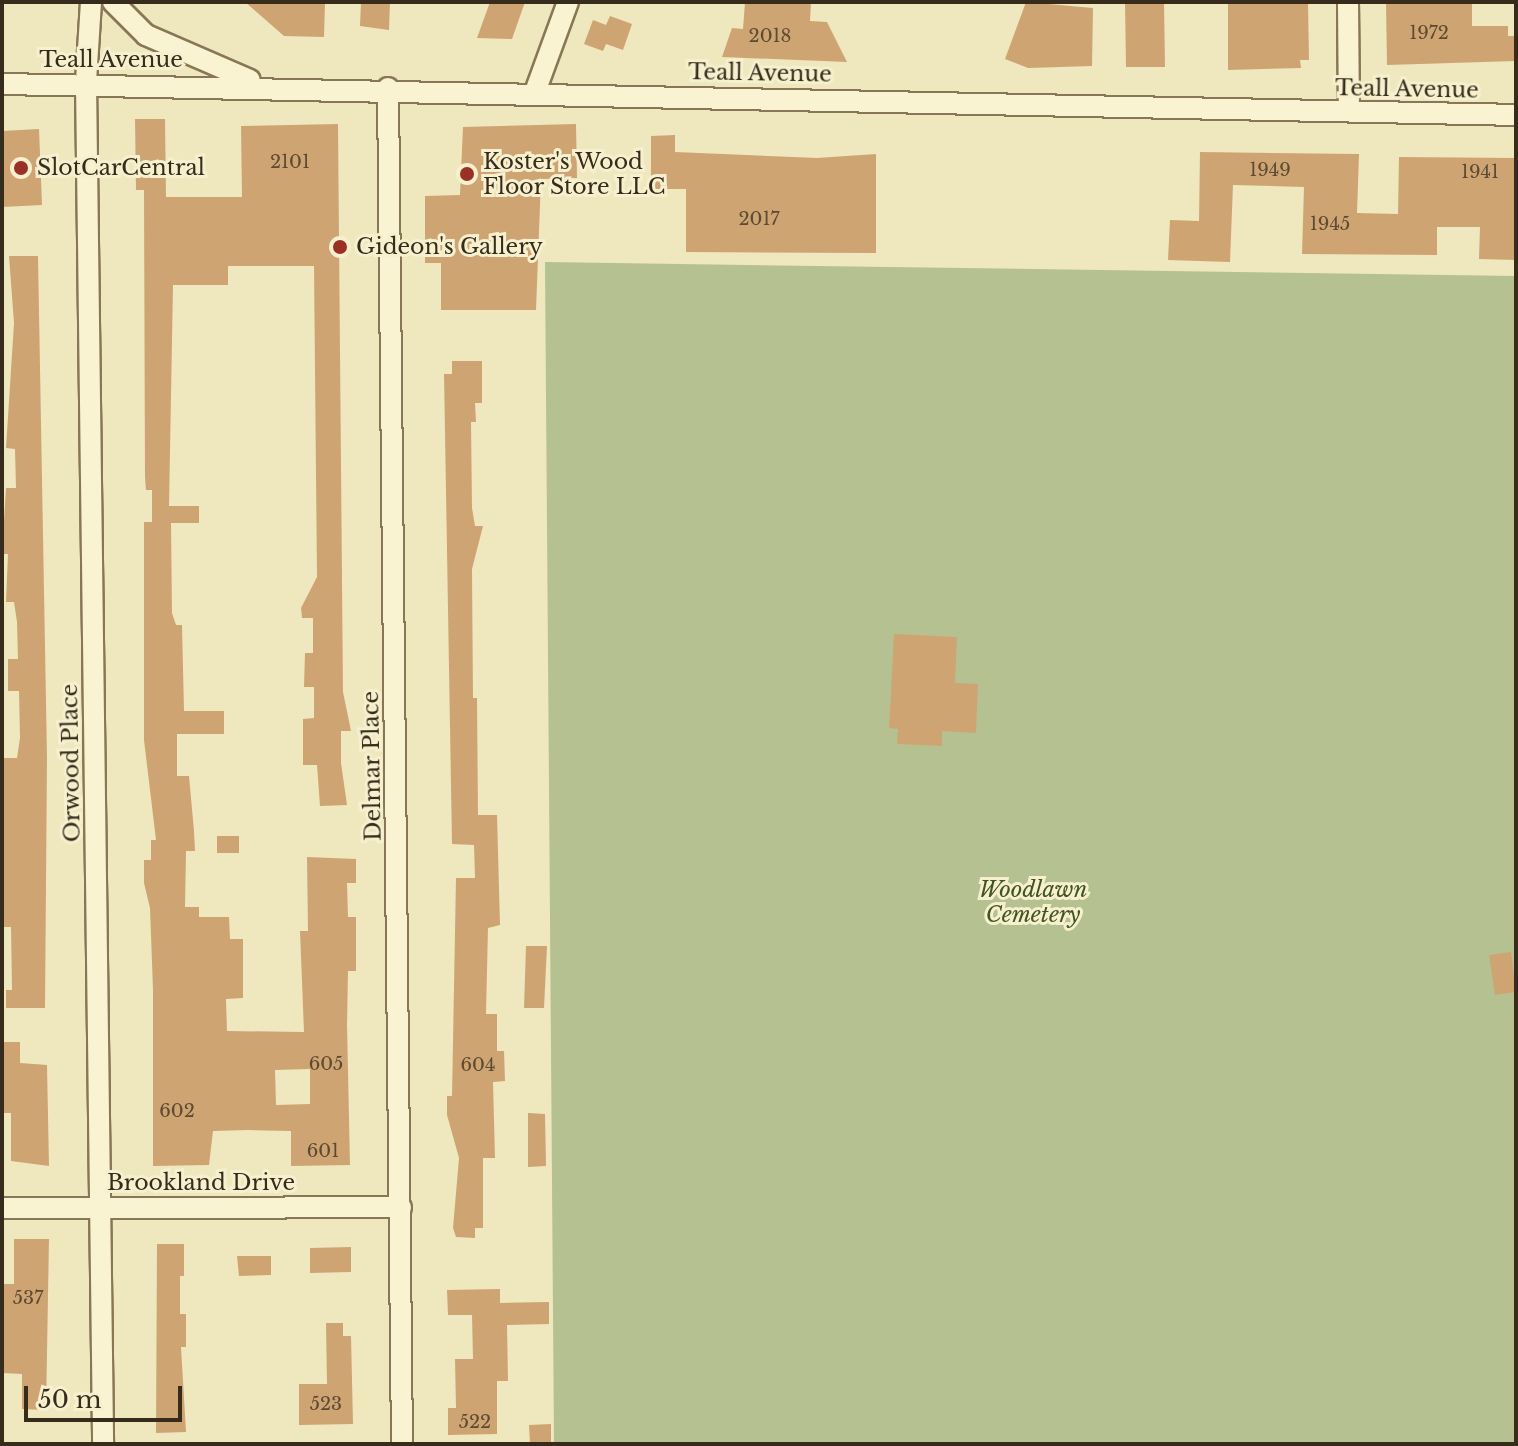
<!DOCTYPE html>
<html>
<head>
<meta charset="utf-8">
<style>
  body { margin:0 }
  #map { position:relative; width:1518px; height:1446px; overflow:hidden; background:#efe7be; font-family:"Libre Baskerville",serif }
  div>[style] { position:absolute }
  .cemetery>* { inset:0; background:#b6c192 }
  .building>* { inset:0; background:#cfa473 }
  .roads { filter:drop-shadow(2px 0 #887756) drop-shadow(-2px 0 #887756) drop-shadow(0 2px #887756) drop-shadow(0 -2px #887756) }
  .minor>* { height:20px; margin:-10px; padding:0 10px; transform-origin:10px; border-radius:10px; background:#faf3d2 }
  .dots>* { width:22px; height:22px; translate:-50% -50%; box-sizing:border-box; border:4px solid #f6f0ce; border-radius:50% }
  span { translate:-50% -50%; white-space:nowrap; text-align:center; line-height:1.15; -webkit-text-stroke:6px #f6f0ce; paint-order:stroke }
  .number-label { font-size:18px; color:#5d4a32 }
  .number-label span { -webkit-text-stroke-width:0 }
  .street-label { font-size:22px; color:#372c1c }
  .poi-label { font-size:22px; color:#372c1c }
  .left { translate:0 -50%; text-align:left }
  .park-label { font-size:22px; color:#415421; font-style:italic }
  .frame { position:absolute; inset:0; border:4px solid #372c1c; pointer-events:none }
  .scale { position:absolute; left:24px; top:1386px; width:158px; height:36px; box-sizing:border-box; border:4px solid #372c1c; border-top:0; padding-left:10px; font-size:24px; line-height:28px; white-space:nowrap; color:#372c1c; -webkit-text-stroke:6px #f6f0ce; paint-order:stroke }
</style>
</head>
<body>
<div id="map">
  <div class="cemetery">
    <div style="clip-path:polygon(545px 262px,1516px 276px,1516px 1444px,554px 1444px)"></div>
  </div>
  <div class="building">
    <div style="clip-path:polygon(245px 2px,325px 2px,324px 37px,284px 36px)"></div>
    <div style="clip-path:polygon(361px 2px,390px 2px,389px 30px,360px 26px)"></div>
    <div style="clip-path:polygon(490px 2px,525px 2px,512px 39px,477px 38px)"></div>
    <div style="clip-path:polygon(745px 2px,811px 2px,810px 21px,827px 22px,847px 62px,722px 57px,732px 28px,743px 29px)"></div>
    <div style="clip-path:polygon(1026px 2px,1093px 8px,1092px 66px,1028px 68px,1005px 59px)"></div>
    <div style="clip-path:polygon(1125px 2px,1164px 2px,1165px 67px,1126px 67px)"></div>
    <div style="clip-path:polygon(1228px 2px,1308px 2px,1309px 60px,1300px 60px,1301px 68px,1228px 70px)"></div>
    <div style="clip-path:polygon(1386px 2px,1472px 2px,1472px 26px,1508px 26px,1508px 36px,1516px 36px,1516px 61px,1387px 65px)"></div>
    <div style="clip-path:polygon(610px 16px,632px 24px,623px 50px,606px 44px,603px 51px,584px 44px,593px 20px,606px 25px)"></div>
    <div style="clip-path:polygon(evenodd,135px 119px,165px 119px,166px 197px,242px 197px,241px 126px,338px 124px,343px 692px,351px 731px,341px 731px,341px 763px,347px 805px,320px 806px,317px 765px,303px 765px,303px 719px,314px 718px,314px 687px,304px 687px,305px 653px,313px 653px,313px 618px,302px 618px,301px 608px,317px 577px,314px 266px,228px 266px,228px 285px,173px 285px,169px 506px,199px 506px,199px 523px,171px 523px,172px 613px,176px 625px,182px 625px,184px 711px,224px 711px,224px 734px,177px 734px,177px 776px,189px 776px,194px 831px,195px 851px,186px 851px,185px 907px,199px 907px,199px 917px,229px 917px,230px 939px,243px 939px,243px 998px,226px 999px,227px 1031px,304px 1032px,300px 931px,308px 931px,307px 857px,356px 859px,356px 883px,347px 883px,348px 917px,356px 917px,356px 971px,348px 971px,347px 1025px,350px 1165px,291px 1166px,291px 1131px,247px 1130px,213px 1131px,209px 1165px,153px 1166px,153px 990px,150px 908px,144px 883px,144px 860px,151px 860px,151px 840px,156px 840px,144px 740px,144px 522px,152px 522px,152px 490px,146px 490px,145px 477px,144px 190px,136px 190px,135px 119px,310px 1069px,310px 1104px,276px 1105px,275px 1070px,310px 1069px)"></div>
    <div style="clip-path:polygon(576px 124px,577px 178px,541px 179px,536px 310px,441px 310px,441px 263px,425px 263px,425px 196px,460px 195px,463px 127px)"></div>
    <div style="clip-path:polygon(39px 129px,42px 205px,2px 207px,2px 131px)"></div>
    <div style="clip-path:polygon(675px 135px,675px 152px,817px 158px,876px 154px,876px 253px,686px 252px,686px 189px,655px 189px,655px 177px,651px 177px,651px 136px)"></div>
    <div style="clip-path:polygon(1200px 152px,1359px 154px,1357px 213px,1398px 214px,1399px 157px,1516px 158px,1516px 260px,1479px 259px,1480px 227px,1437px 227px,1437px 255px,1302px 254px,1304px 187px,1233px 185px,1230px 262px,1168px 260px,1170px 220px,1199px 221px)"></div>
    <div style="clip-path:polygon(9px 256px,38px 256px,47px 758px,45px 1008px,6px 1008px,6px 990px,12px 990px,11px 927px,2px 927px,2px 758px,17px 758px,20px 738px,19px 691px,8px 691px,8px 659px,18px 659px,17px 622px,14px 602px,6px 602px,8px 554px,2px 554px,6px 488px,16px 488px,15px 449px,6px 448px,14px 323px)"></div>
    <div style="clip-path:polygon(452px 361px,482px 361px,482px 403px,475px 403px,476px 422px,471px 422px,472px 508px,475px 526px,483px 526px,472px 569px,473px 698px,477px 698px,478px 815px,497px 815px,500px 925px,488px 928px,486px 1014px,497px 1014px,497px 1051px,504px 1051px,505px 1081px,493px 1082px,495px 1158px,483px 1158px,483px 1228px,475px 1228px,475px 1238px,456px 1237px,453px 1228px,459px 1158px,447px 1115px,447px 1096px,452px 1096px,456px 878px,475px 878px,474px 845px,452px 844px,444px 374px,452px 374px)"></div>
    <div style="clip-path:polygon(894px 634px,957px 637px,955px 683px,978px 684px,976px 733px,942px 731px,942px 746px,897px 744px,898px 729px,889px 728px)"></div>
    <div style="clip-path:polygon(217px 836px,239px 836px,239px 853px,217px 853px)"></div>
    <div style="clip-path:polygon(526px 946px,547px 946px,544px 1008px,524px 1008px)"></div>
    <div style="clip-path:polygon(1511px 952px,1516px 992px,1495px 995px,1489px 955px)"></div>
    <div style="clip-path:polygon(2px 1042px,20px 1042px,20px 1063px,47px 1065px,49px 1166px,11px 1161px,11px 1113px,2px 1113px)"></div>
    <div style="clip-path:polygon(528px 1113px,545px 1114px,546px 1166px,528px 1167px)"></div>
    <div style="clip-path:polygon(14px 1239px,49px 1239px,46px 1410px,22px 1409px,22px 1374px,2px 1373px,2px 1284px,14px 1284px)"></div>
    <div style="clip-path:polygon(157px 1244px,184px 1244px,184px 1276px,180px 1276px,180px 1314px,186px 1314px,186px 1347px,181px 1347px,186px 1432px,156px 1433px)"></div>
    <div style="clip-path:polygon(351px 1247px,351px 1272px,310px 1273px,310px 1248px)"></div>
    <div style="clip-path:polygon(237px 1256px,271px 1256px,271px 1275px,239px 1276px)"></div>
    <div style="clip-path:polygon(500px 1289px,500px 1303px,549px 1302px,549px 1324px,507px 1325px,508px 1381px,497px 1381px,497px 1434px,448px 1435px,448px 1408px,456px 1408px,455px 1359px,473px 1359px,472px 1315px,448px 1315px,447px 1290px)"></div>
    <div style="clip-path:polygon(326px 1323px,343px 1323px,343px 1336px,351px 1336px,353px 1424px,299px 1425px,299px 1384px,327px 1384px)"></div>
    <div style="clip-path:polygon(551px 1424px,551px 1444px,530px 1444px,529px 1425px)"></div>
  </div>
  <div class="roads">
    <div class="minor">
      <div style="left:91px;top:2px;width:80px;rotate:93.6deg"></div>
      <div style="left:86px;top:82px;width:1362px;rotate:89.28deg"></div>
      <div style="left:113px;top:2px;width:47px;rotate:45deg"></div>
      <div style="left:146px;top:35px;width:113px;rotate:23.4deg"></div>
      <div style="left:1348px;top:2px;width:109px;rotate:89.5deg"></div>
      <div style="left:2px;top:84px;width:1514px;rotate:1.17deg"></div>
      <div style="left:388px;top:88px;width:1356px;rotate:89.41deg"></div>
      <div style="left:535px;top:92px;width:96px;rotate:-69.9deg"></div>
      <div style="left:2px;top:1208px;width:399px;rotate:-0.1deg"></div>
    </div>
  </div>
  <div class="dots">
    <div style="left:21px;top:168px;background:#993224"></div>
    <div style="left:467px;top:174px;background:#993224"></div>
    <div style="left:340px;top:247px;background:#993224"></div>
  </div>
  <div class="number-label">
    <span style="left:1429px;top:33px">1972</span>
    <span style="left:770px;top:36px">2018</span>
    <span style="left:290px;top:162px">2101</span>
    <span style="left:1270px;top:170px">1949</span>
    <span style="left:1480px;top:172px">1941</span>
    <span style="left:759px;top:219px">2017</span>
    <span style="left:1330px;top:224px">1945</span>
    <span style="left:326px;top:1064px">605</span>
    <span style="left:478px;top:1065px">604</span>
    <span style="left:177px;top:1111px">602</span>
    <span style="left:323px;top:1151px">601</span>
    <span style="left:28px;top:1298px">537</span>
    <span style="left:326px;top:1404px">523</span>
    <span style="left:475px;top:1422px">522</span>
  </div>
  <div class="street-label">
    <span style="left:111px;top:60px">Teall Avenue</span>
    <span style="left:760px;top:73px;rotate:1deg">Teall Avenue</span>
    <span style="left:1407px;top:89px;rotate:1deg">Teall Avenue</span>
    <span style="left:71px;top:763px;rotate:-91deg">Orwood Place</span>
    <span style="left:372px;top:766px;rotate:-91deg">Delmar Place</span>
    <span style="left:201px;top:1183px">Brookland Drive</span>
  </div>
  <div class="poi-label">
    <span class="left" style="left:483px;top:174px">Koster's Wood<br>Floor Store LLC</span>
    <span class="left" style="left:37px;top:168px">SlotCarCentral</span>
    <span class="left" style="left:356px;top:247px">Gideon's Gallery</span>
  </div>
  <div class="park-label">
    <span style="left:1033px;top:902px">Woodlawn<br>Cemetery</span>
  </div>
  <div class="frame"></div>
  <div class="scale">50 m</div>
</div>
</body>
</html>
